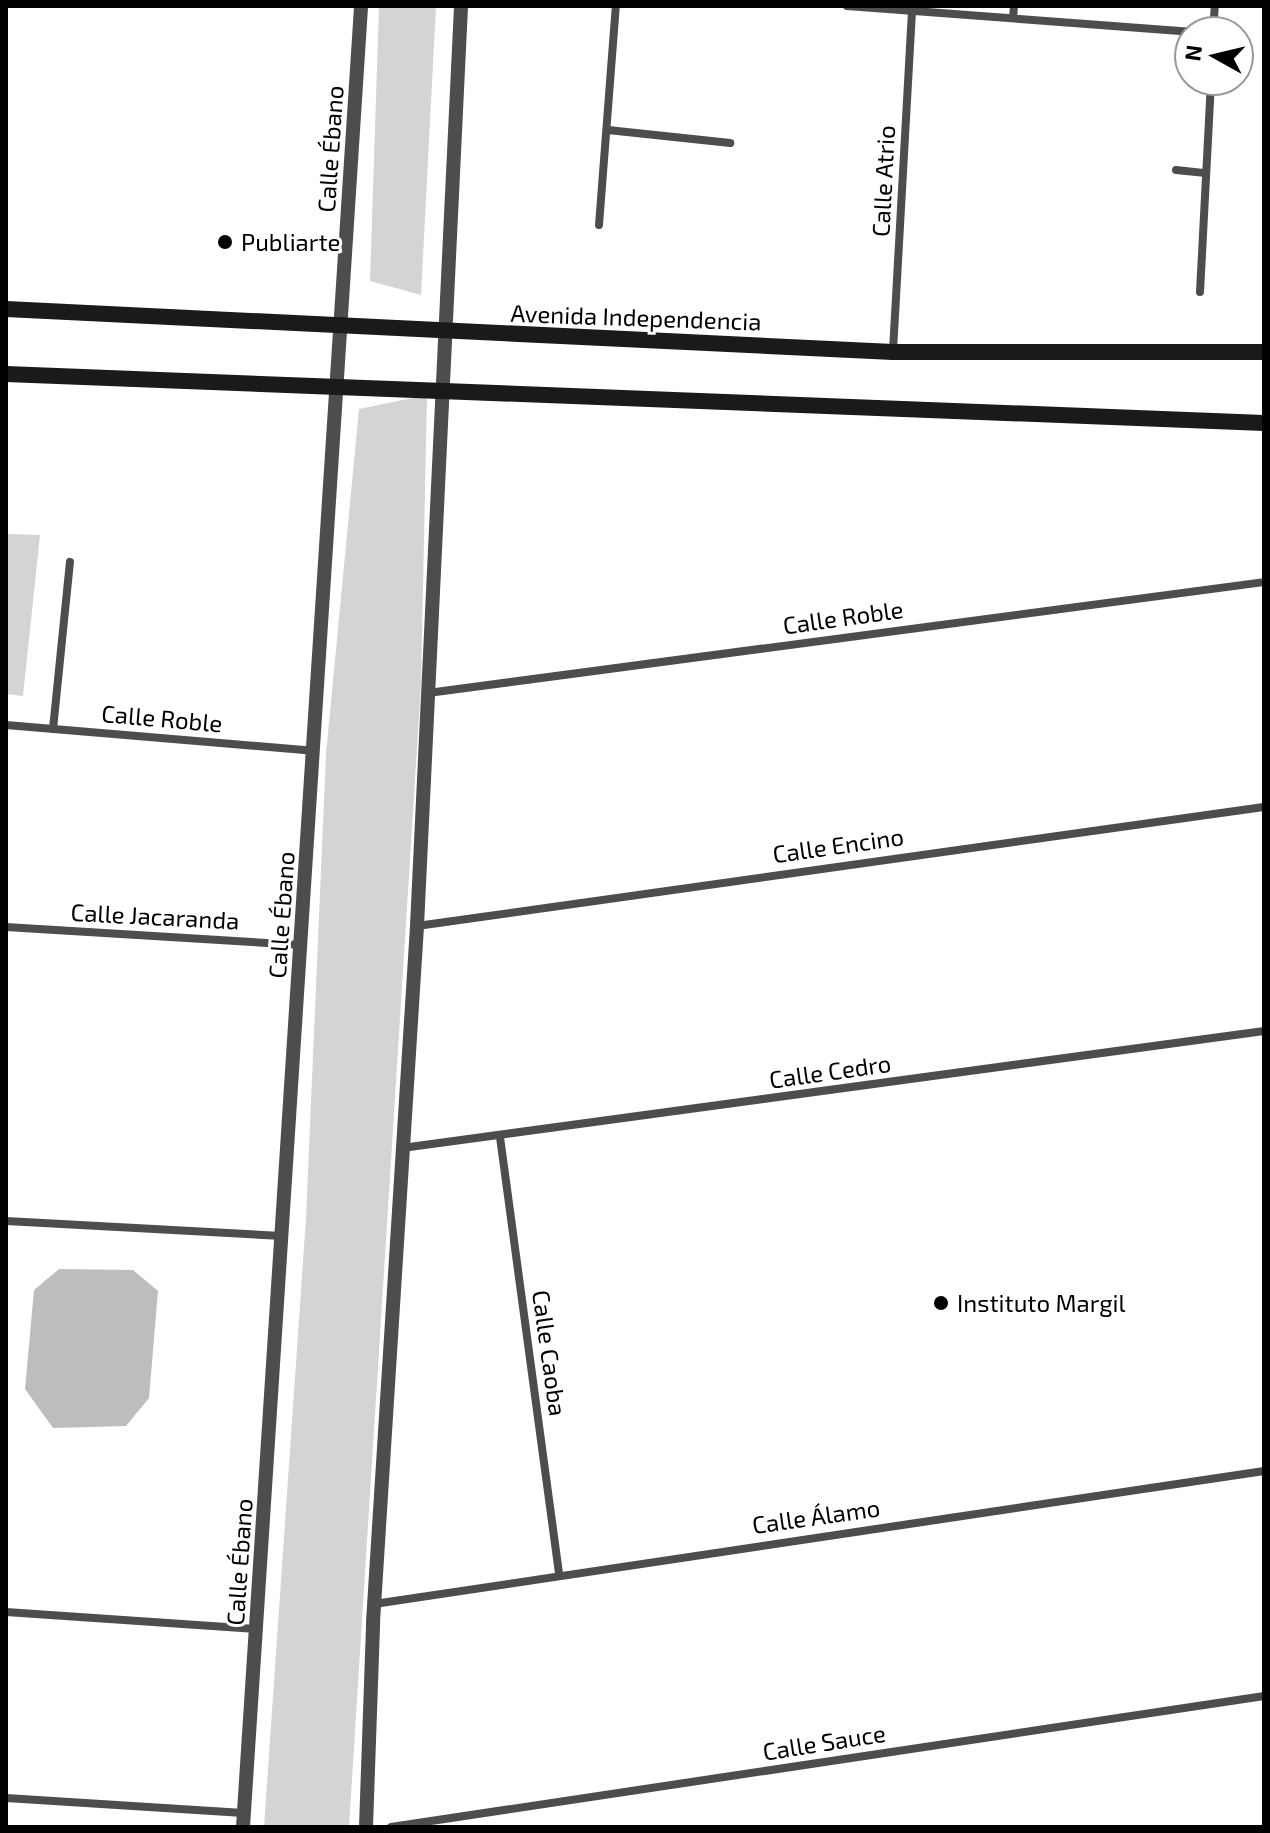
<!DOCTYPE html>
<html>
<head>
<meta charset="utf-8">
<style>
  body { margin:0 }
  #map { position:relative; width:1270px; height:1833px; overflow:hidden; background:#fff; font-family:"Exo 2",sans-serif }
  div>[style] { position:absolute }
  .green>* { inset:0; background:#d4d4d4 }
  .building>* { inset:0; background:#bdbdbd }
  .minor>* { height:8px; margin:-4px; padding:0 4px; transform-origin:4px; border-radius:4px; background:#4d4d4d }
  .tertiary>* { height:14px; margin:-7px; padding:0 7px; transform-origin:7px; border-radius:7px; background:#4d4d4d }
  .secondary>* { height:16px; margin:-8px; padding:0 8px; transform-origin:8px; border-radius:8px; background:#1a1a1a }
  .dots>* { width:22px; height:22px; translate:-50% -50%; box-sizing:border-box; border:4px solid #fff; border-radius:50% }
  span { translate:-50% -50%; white-space:nowrap; text-align:center; line-height:1.15; -webkit-text-stroke:6px #fff; paint-order:stroke }
  .street-label { font-size:24px; color:#000 }
  .poi-label { font-size:24px; color:#000 }
  .left { translate:0 -50%; text-align:left }
  .frame { position:absolute; inset:0; border:8px solid #000; pointer-events:none }
  .north { position:absolute; left:1174px; top:16px; width:80px; height:80px; box-sizing:border-box; background:#fff; border:2px solid #999; border-radius:50%; rotate:278deg; font-size:22px; font-weight:700; line-height:32px; text-align:center; color:#000 }
  .north::after { content:''; display:block; margin:auto; width:28px; height:36px; background:#000; clip-path:polygon(50% 0,100% 100%,50% 72%,0 100%) }
</style>
</head>
<body>
<div id="map">
  <div class="green">
    <div style="clip-path:polygon(379px 6px,436px 6px,421px 295px,370px 281px)"></div>
    <div style="clip-path:polygon(427px 395px,421px 685px,349px 1827px,264px 1827px,306px 1218px,326px 754px,359px 409px)"></div>
    <div style="clip-path:polygon(6px 534px,40px 535px,23px 696px,6px 694px)"></div>
  </div>
  <div class="building">
    <div style="clip-path:polygon(59px 1269px,133px 1270px,158px 1291px,149px 1398px,126px 1426px,53px 1428px,25px 1389px,34px 1290px)"></div>
  </div>
  <div class="minor">
    <div style="left:847px;top:6px;width:344px;rotate:4.3deg"></div>
    <div style="left:1013px;top:18px;width:12px;rotate:-85deg"></div>
    <div style="left:1213px;top:32px;width:26px;rotate:-86deg"></div>
    <div style="left:608px;top:130px;width:123px;rotate:6.1deg"></div>
    <div style="left:1176px;top:170px;width:30px;rotate:6deg"></div>
    <div style="left:599px;top:225px;width:220px;rotate:-85.6deg"></div>
    <div style="left:1200px;top:292px;width:212px;rotate:-87deg"></div>
    <div style="left:893px;top:351px;width:339px;rotate:-86.8deg"></div>
    <div style="left:428px;top:693px;width:843px;rotate:-7.56deg"></div>
    <div style="left:6px;top:725px;width:308px;rotate:4.8deg"></div>
    <div style="left:53px;top:729px;width:168px;rotate:-84.2deg"></div>
    <div style="left:417px;top:926px;width:855px;rotate:-8deg"></div>
    <div style="left:6px;top:927px;width:296px;rotate:3.5deg"></div>
    <div style="left:500px;top:1137px;width:441px;rotate:82.3deg"></div>
    <div style="left:402px;top:1148px;width:870px;rotate:-7.73deg"></div>
    <div style="left:6px;top:1221px;width:276px;rotate:3.1deg"></div>
    <div style="left:374px;top:1604px;width:900px;rotate:-8.5deg"></div>
    <div style="left:6px;top:1612px;width:251px;rotate:3.9deg"></div>
    <div style="left:6px;top:1798px;width:238px;rotate:3.6deg"></div>
    <div style="left:391px;top:1827px;width:883px;rotate:-8.53deg"></div>
  </div>
  <div class="tertiary">
    <div style="left:243px;top:1827px;width:1825px;rotate:-86.29deg"></div>
    <div style="left:366px;top:1827px;width:205px;rotate:-88deg"></div>
    <div style="left:373px;top:1622px;width:697px;rotate:-86.38deg"></div>
    <div style="left:417px;top:926px;width:921px;rotate:-87.26deg"></div>
  </div>
  <div class="secondary">
    <div style="left:6px;top:309px;width:888px;rotate:2.78deg"></div>
    <div style="left:893px;top:352px;width:371px"></div>
    <div style="left:6px;top:374px;width:1259px;rotate:2.23deg"></div>
  </div>
  <div class="dots">
    <div style="left:225px;top:242px;background:#000"></div>
    <div style="left:941px;top:1303px;background:#000"></div>
  </div>
  <div class="street-label">
    <span style="left:330px;top:149px;rotate:-86deg">Calle Ébano</span>
    <span style="left:883px;top:181px;rotate:-87deg">Calle Atrio</span>
    <span style="left:636px;top:317px;rotate:2deg">Avenida Independencia</span>
    <span style="left:843px;top:617px;rotate:-8deg">Calle Roble</span>
    <span style="left:162px;top:718px;rotate:5deg">Calle Roble</span>
    <span style="left:838px;top:845px;rotate:-8deg">Calle Encino</span>
    <span style="left:281px;top:915px;rotate:-86deg">Calle Ébano</span>
    <span style="left:155px;top:916px;rotate:3deg">Calle Jacaranda</span>
    <span style="left:830px;top:1071px;rotate:-8deg">Calle Cedro</span>
    <span style="left:550px;top:1353px;rotate:82deg">Calle Caoba</span>
    <span style="left:816px;top:1516px;rotate:-8deg">Calle Álamo</span>
    <span style="left:239px;top:1562px;rotate:-86deg">Calle Ébano</span>
    <span style="left:824px;top:1742px;rotate:-9deg">Calle Sauce</span>
  </div>
  <div class="poi-label">
    <span class="left" style="left:241px;top:242px">Publiarte</span>
    <span class="left" style="left:957px;top:1303px">Instituto Margil</span>
  </div>
  <div class="frame"></div>
  <div class="north">N</div>
</div>
</body>
</html>
